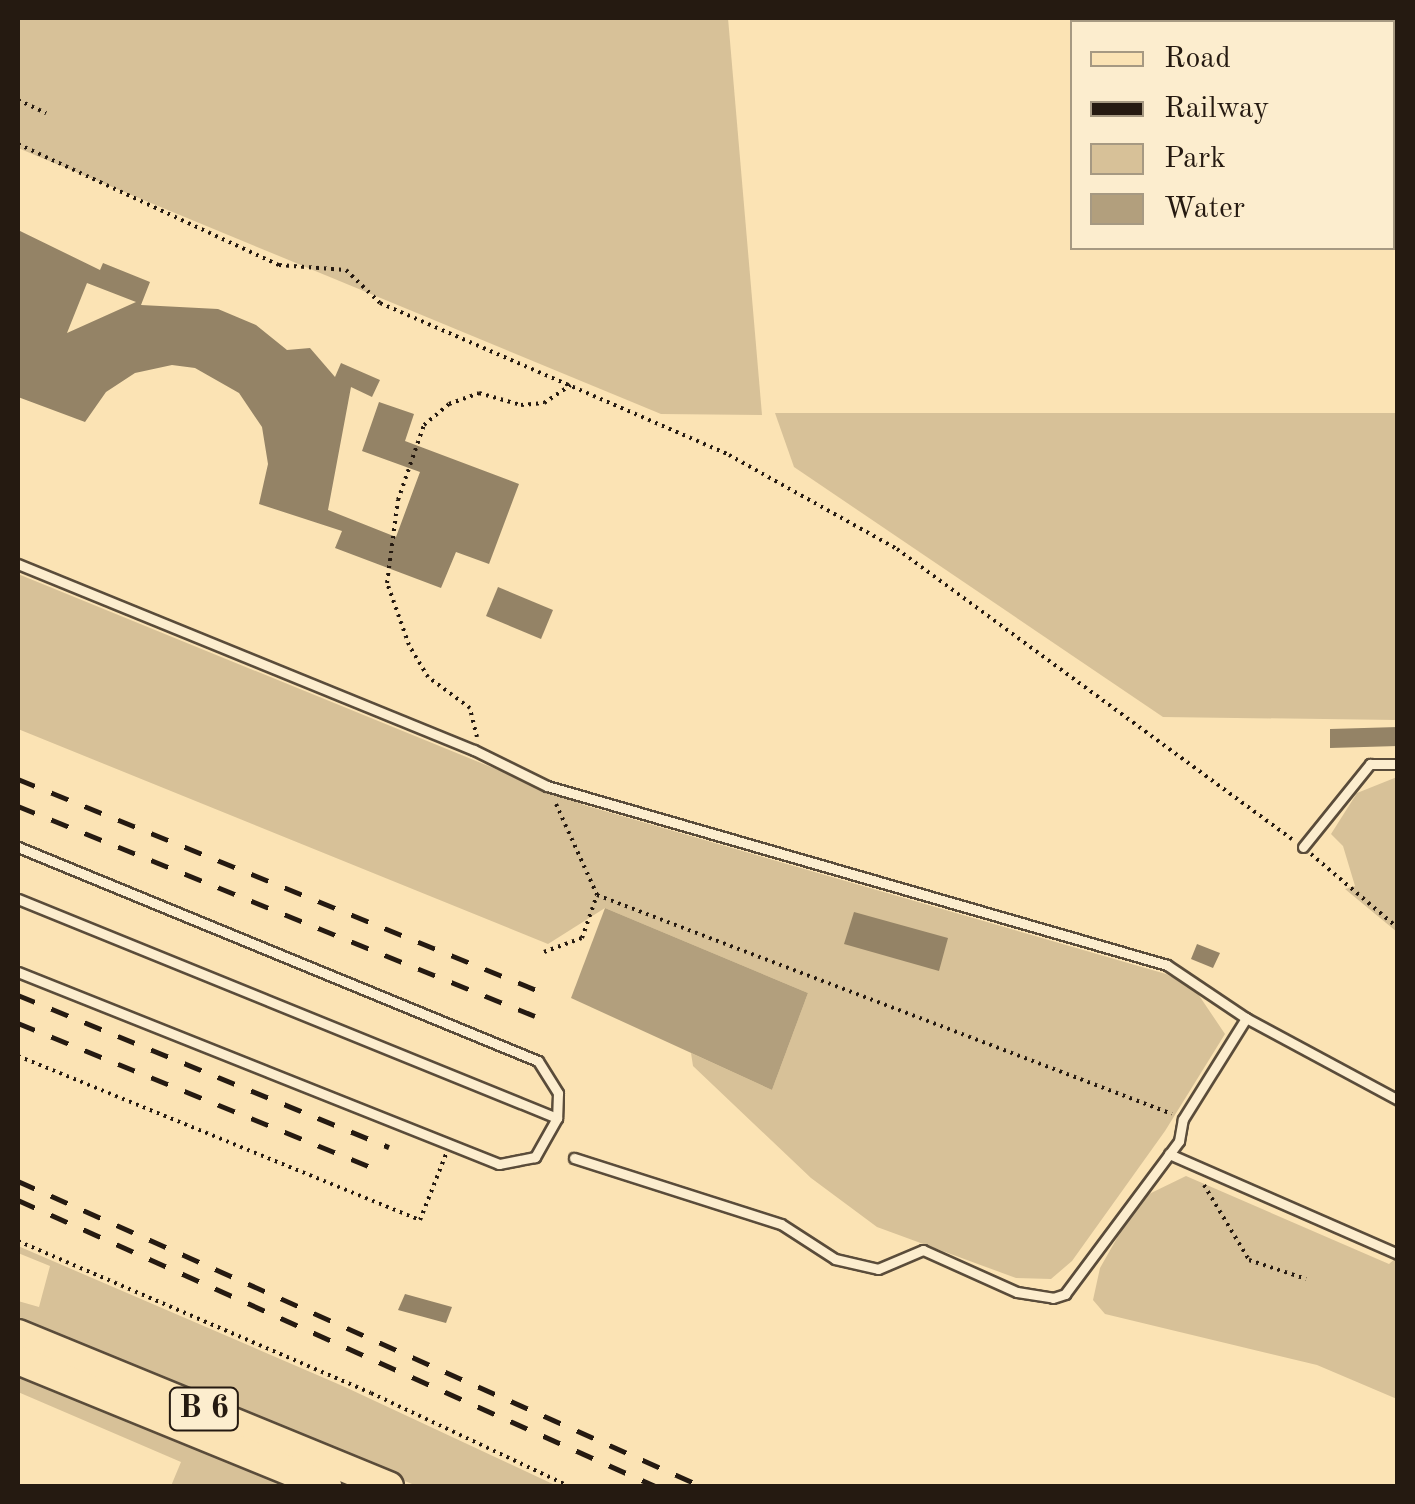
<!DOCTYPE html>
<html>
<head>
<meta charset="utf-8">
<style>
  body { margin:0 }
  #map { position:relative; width:1415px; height:1504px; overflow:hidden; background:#fbe3b4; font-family:"Old Standard TT",serif }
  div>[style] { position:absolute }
  .green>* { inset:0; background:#d7c198 }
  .water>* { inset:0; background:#b29f7d }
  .building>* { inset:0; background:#948366 }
  .path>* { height:4px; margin-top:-2px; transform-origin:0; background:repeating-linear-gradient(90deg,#251a11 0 2.5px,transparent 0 7.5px) }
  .roads { filter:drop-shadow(2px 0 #5a4c3a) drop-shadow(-2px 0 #5a4c3a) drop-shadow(0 2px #5a4c3a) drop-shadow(0 -2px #5a4c3a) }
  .service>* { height:9px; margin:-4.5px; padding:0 4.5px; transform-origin:4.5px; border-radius:4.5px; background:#fcedce }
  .primary>* { height:28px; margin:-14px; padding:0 14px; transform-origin:14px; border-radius:14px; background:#fbe3b4 }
  .rail>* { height:5px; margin-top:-2.5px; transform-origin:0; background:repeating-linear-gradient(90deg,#251a11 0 18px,transparent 0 36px) }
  span { translate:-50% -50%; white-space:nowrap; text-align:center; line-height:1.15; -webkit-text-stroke:8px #fcedce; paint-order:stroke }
  .shield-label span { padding:2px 8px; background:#fcedce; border:2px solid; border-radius:8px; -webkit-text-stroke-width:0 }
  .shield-label { font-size:32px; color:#251a11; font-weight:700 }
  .frame { position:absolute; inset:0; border:20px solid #251a11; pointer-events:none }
  .legend { position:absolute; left:1070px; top:20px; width:325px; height:230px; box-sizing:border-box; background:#fcedce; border:2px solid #a69982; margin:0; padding:12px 18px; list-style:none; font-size:30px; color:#251a11 }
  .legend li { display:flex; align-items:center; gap:20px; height:50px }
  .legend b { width:50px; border:2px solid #a69982 }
</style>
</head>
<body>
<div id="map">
  <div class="green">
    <div style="clip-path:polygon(18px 18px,728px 18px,762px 415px,661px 414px,18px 148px)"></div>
    <div style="clip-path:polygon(775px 413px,1397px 413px,1397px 720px,1163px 717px,794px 467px)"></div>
    <div style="clip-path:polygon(18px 574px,584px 805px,1166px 974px,1194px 988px,1225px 1034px,1165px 1131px,1072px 1261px,1051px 1279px,1016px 1278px,877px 1227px,811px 1178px,693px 1066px,691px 1053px,772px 1090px,808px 993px,605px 908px,548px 944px,18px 729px)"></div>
    <div style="clip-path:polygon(1397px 777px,1398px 777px,1397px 932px,1345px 889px,1355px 886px,1343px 846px,1331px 834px,1357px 793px)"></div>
    <div style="clip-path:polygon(1186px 1176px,1389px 1264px,1397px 1257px,1397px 1399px,1317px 1365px,1105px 1314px,1093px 1300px,1100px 1268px,1121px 1231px,1149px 1194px)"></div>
    <div style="clip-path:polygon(18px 1246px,345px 1387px,557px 1486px,417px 1486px,18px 1324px,18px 1301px,39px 1307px,50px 1266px,18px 1253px)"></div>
    <div style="clip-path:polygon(18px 1373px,296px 1486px,171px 1486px,181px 1462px,18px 1392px)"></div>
  </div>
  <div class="water">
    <div style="clip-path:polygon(605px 908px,808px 993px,772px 1090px,571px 998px)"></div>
  </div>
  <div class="building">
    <div style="clip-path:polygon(evenodd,18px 230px,100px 270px,103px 263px,150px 282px,141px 305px,218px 309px,256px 325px,287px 350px,310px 348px,335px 377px,341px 363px,380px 380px,372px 397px,351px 387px,328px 510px,396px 537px,420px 472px,362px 451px,379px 402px,414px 414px,405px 441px,519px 484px,489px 564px,456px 552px,441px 588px,335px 548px,342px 531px,259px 504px,268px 464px,262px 427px,239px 393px,195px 368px,172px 365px,135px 373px,106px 392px,85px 422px,18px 397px,18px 230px,87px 283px,136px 302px,67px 333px,87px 283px)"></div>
    <div style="clip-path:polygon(498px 587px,553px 610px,541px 639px,486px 616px)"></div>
    <div style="clip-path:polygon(1398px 727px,1398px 746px,1330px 748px,1330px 729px)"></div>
    <div style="clip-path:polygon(854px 912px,948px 938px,939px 971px,844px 944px)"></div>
    <div style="clip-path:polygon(1197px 944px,1220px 953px,1213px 968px,1191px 959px)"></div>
    <div style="clip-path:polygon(405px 1294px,452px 1307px,446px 1323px,398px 1310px)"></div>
  </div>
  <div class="path">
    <div style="left:18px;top:100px;width:31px;rotate:25deg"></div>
    <div style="left:18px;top:144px;width:288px;rotate:24.9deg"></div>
    <div style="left:279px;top:265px;width:67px;rotate:4.3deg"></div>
    <div style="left:346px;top:270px;width:47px;rotate:44.1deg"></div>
    <div style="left:380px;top:303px;width:381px;rotate:23.5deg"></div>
    <div style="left:729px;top:455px;width:193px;rotate:29.2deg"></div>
    <div style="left:897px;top:549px;width:490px;rotate:36.3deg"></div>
    <div style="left:477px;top:737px;width:30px;rotate:-104deg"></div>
    <div style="left:470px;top:708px;width:52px;rotate:-143.6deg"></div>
    <div style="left:428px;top:677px;width:37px;rotate:-121deg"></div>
    <div style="left:409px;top:645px;width:66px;rotate:-109.5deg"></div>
    <div style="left:387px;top:583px;width:84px;rotate:-82.5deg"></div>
    <div style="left:398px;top:500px;width:79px;rotate:-70.9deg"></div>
    <div style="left:424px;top:425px;width:33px;rotate:-40deg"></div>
    <div style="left:449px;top:404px;width:32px;rotate:-20deg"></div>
    <div style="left:479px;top:393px;width:44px;rotate:15.9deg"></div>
    <div style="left:521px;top:405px;width:23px;rotate:-5deg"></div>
    <div style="left:544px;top:403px;width:32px;rotate:-34deg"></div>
    <div style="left:556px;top:804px;width:100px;rotate:65.7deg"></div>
    <div style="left:597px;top:895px;width:615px;rotate:20.85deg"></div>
    <div style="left:1311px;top:854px;width:114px;rotate:40.4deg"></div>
    <div style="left:544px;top:952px;width:40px;rotate:-20.2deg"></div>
    <div style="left:582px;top:938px;width:46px;rotate:-70.8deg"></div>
    <div style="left:18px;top:1056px;width:434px;rotate:22.2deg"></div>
    <div style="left:420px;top:1220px;width:71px;rotate:-68.5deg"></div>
    <div style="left:1204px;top:1185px;width:87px;rotate:59deg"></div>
    <div style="left:1249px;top:1260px;width:60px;rotate:18.4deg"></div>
    <div style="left:18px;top:1241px;width:384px;rotate:23.3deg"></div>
    <div style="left:371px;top:1393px;width:219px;rotate:25.2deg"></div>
  </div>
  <div class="roads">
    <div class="service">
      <div style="left:18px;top:564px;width:492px;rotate:22.2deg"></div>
      <div style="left:474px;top:750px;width:81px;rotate:26.3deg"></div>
      <div style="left:547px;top:786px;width:645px;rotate:16.1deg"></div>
      <div style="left:1167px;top:965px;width:95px;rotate:33.9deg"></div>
      <div style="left:1246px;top:1018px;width:173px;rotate:28.3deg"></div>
      <div style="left:18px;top:847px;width:562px;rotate:22.37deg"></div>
      <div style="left:538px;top:1061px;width:38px;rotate:58deg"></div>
      <div style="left:558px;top:1093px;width:25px;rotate:92deg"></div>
      <div style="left:557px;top:1118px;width:45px;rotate:119.4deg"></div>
      <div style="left:535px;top:1157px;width:37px;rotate:169deg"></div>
      <div style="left:499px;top:1164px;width:518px;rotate:-158.24deg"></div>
      <div style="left:1303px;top:847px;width:107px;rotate:-51.1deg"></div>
      <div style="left:1370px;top:764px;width:28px"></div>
      <div style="left:18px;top:899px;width:582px;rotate:22.11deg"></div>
      <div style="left:1169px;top:1154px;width:250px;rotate:23.6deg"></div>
      <div style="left:574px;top:1158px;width:217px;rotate:17.7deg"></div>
      <div style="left:781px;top:1224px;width:64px;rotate:32.9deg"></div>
      <div style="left:835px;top:1259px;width:44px;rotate:13.1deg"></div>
      <div style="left:878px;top:1269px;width:49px;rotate:-22.9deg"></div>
      <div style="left:923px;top:1250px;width:103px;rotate:24.1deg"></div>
      <div style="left:1017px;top:1292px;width:36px;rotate:9deg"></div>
      <div style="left:1053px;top:1298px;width:13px;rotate:-18deg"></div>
      <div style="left:1065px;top:1294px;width:191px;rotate:-53.3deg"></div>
      <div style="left:1179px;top:1141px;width:22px;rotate:-80deg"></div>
      <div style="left:1183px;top:1119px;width:119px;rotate:-58deg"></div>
    </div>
    <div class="primary">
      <div style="left:18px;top:1334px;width:401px;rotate:22.3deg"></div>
      <div style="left:18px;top:1360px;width:334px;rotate:22.2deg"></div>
    </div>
  </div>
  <div class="rail">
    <div style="left:18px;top:779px;width:568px;rotate:22.14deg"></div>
    <div style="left:18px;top:806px;width:558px;rotate:22.11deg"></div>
    <div style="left:18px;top:995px;width:401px;rotate:22.3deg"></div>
    <div style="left:18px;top:1023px;width:389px;rotate:22.2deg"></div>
    <div style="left:18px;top:1181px;width:748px;rotate:24.06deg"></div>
    <div style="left:18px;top:1200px;width:698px;rotate:24.18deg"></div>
  </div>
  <div class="shield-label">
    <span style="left:204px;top:1409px">B 6</span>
  </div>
  <div class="frame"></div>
  <ul class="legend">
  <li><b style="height:12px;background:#fbe3b4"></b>Road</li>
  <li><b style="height:12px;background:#251a11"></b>Railway</li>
  <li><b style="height:28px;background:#d7c198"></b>Park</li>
  <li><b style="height:28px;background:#b29f7d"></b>Water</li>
  </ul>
</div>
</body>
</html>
